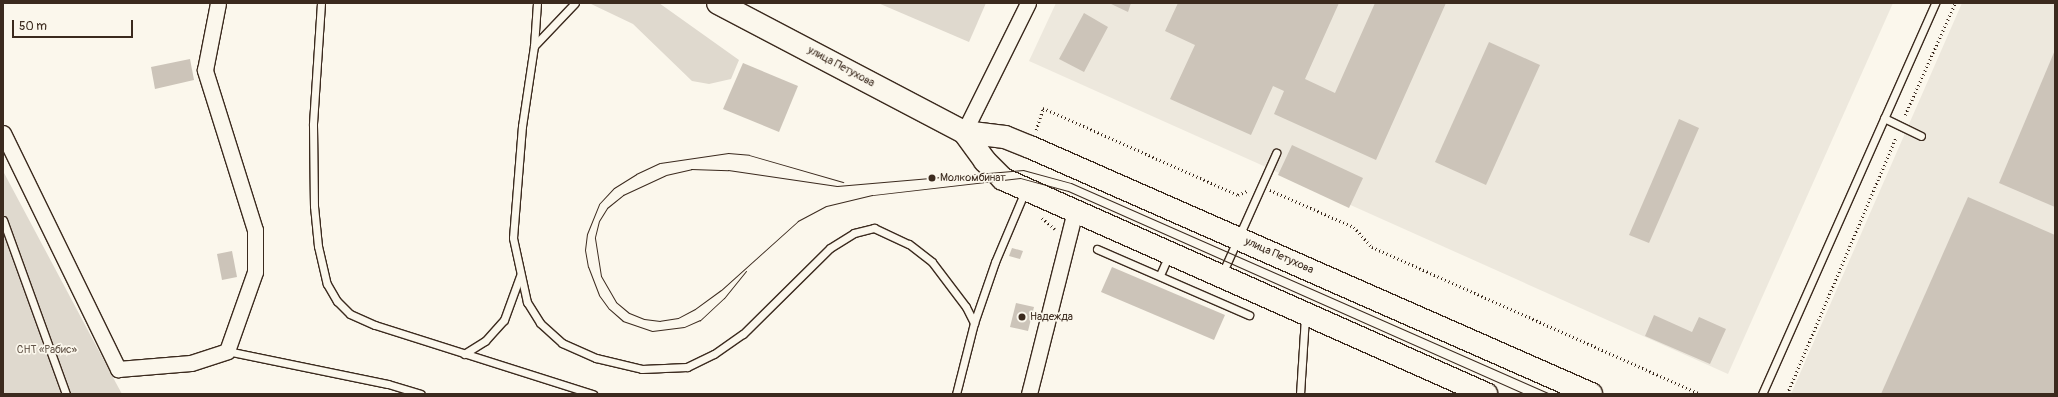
<!DOCTYPE html>
<html>
<head>
<meta charset="utf-8">
<style>
  body { margin:0 }
  #map { position:relative; width:2058px; height:397px; overflow:hidden; background:#fbf7ec; font-family:Pangolin,sans-serif }
  div>[style] { position:absolute }
  .built>* { inset:0; background:#ede8dd }
  .green>* { inset:0; background:#dfd9ce }
  .building>* { inset:0; background:#ccc4b9 }
  .path>* { height:2.5px; margin-top:-1.25px; transform-origin:0; background:repeating-linear-gradient(90deg,#3b2a1e 0 1px,transparent 0 4px) }
  .roads { filter:drop-shadow(1px 0 #3b2a1e) drop-shadow(-1px 0 #3b2a1e) drop-shadow(0 1px #3b2a1e) drop-shadow(0 -1px #3b2a1e) }
  .lane>* { height:7px; margin:-3.5px; padding:0 3.5px; transform-origin:3.5px; border-radius:3.5px; background:#fbf7ec }
  .street>* { height:15px; margin:-7.5px; padding:0 7.5px; transform-origin:7.5px; border-radius:7.5px; background:#fbf7ec }
  .highway>* { height:22px; margin:-11px; padding:0 11px; transform-origin:11px; border-radius:11px; background:#fbf7ec }
  .tram>* { height:1px; margin:-0.5px; padding:0 0.5px; transform-origin:0.5px; border-radius:0.5px; background:#3b2a1e }
  .dots>* { width:11px; height:11px; translate:-50% -50%; box-sizing:border-box; border:2px solid #fbf7ec; border-radius:50% }
  span { translate:-50% -50%; white-space:nowrap; text-align:center; line-height:1.15; -webkit-text-stroke:3.5px #fbf7ec; paint-order:stroke }
  .street-label { font-size:11px; color:#3b2a1e }
  .poi-label { font-size:11px; color:#3b2a1e }
  .left { translate:0 -50%; text-align:left }
  .park-label { font-size:11px; color:#64564a }
  .frame { position:absolute; inset:0; border:4px solid #3b2a1e; pointer-events:none }
  .scale { position:absolute; left:12px; top:20px; width:121px; height:18px; box-sizing:border-box; border:2px solid #3b2a1e; border-top:0; padding-left:5px; font-size:12px; line-height:14px; white-space:nowrap; color:#3b2a1e; -webkit-text-stroke:3px #fbf7ec; paint-order:stroke }
</style>
</head>
<body>
<div id="map">
  <div class="built">
    <div style="clip-path:polygon(1056px 3px,1893px 3px,1728px 374px,1029px 61px)"></div>
    <div style="clip-path:polygon(1962px 3px,2055px 3px,2055px 394px,1791px 394px)"></div>
  </div>
  <div class="green">
    <div style="clip-path:polygon(589px 3px,659px 3px,739px 60px,731px 79px,709px 84px,692px 81px,633px 24px)"></div>
    <div style="clip-path:polygon(878px 3px,986px 3px,969px 42px)"></div>
    <div style="clip-path:polygon(3px 171px,116px 383px,122px 394px,3px 394px)"></div>
  </div>
  <div class="building">
    <div style="clip-path:polygon(1109px 3px,1131px 3px,1128px 12px)"></div>
    <div style="clip-path:polygon(1178px 3px,1339px 3px,1305px 79px,1335px 93px,1375px 3px,1446px 3px,1376px 160px,1274px 114px,1284px 91px,1273px 86px,1251px 135px,1170px 99px,1195px 45px,1165px 31px)"></div>
    <div style="clip-path:polygon(1084px 13px,1108px 27px,1084px 72px,1059px 59px)"></div>
    <div style="clip-path:polygon(1489px 42px,1540px 65px,1486px 185px,1435px 162px)"></div>
    <div style="clip-path:polygon(2055px 50px,2055px 207px,1999px 183px)"></div>
    <div style="clip-path:polygon(190px 59px,194px 80px,155px 89px,151px 67px)"></div>
    <div style="clip-path:polygon(743px 63px,798px 86px,779px 132px,723px 109px)"></div>
    <div style="clip-path:polygon(1679px 119px,1699px 128px,1649px 243px,1629px 235px)"></div>
    <div style="clip-path:polygon(1292px 145px,1363px 178px,1349px 208px,1278px 175px)"></div>
    <div style="clip-path:polygon(1968px 197px,2055px 235px,2055px 394px,1881px 394px)"></div>
    <div style="clip-path:polygon(1012px 248px,1023px 251px,1020px 259px,1009px 256px)"></div>
    <div style="clip-path:polygon(232px 251px,237px 277px,222px 280px,217px 254px)"></div>
    <div style="clip-path:polygon(1112px 267px,1225px 315px,1214px 340px,1101px 292px)"></div>
    <div style="clip-path:polygon(1016px 303px,1034px 307px,1028px 331px,1010px 327px)"></div>
    <div style="clip-path:polygon(1654px 315px,1692px 332px,1699px 317px,1726px 329px,1710px 364px,1645px 336px)"></div>
  </div>
  <div class="path">
    <div style="left:1905px;top:115px;width:123px;rotate:-65.9deg"></div>
    <div style="left:1036px;top:130px;width:23px;rotate:-72deg"></div>
    <div style="left:1043px;top:108px;width:214px;rotate:24deg"></div>
    <div style="left:1238px;top:195px;width:10px;rotate:-24deg"></div>
    <div style="left:1270px;top:190px;width:92px;rotate:23.8deg"></div>
    <div style="left:1354px;top:227px;width:27px;rotate:48deg"></div>
    <div style="left:1372px;top:247px;width:359px;rotate:24.1deg"></div>
    <div style="left:1042px;top:218px;width:17px;rotate:40deg"></div>
    <div style="left:1787px;top:394px;width:279px;rotate:-67deg"></div>
  </div>
  <div class="roads">
    <div class="lane">
      <div style="left:321px;top:3px;width:122px;rotate:93.8deg"></div>
      <div style="left:313px;top:125px;width:81px;rotate:89.3deg"></div>
      <div style="left:314px;top:206px;width:40px;rotate:84.3deg"></div>
      <div style="left:318px;top:246px;width:39px;rotate:77deg"></div>
      <div style="left:327px;top:284px;width:20px;rotate:60deg"></div>
      <div style="left:337px;top:301px;width:18px;rotate:45deg"></div>
      <div style="left:350px;top:314px;width:27px;rotate:24deg"></div>
      <div style="left:375px;top:325px;width:229px;rotate:17.6deg"></div>
      <div style="left:537px;top:3px;width:43px;rotate:94deg"></div>
      <div style="left:534px;top:46px;width:81px;rotate:98.5deg"></div>
      <div style="left:522px;top:126px;width:112px;rotate:94.6deg"></div>
      <div style="left:513px;top:238px;width:66px;rotate:77.7deg"></div>
      <div style="left:527px;top:302px;width:25px;rotate:58deg"></div>
      <div style="left:540px;top:323px;width:30px;rotate:42deg"></div>
      <div style="left:562px;top:343px;width:37px;rotate:24deg"></div>
      <div style="left:596px;top:358px;width:47px;rotate:13.4deg"></div>
      <div style="left:642px;top:369px;width:45px;rotate:-2.5deg"></div>
      <div style="left:687px;top:367px;width:30px;rotate:-26deg"></div>
      <div style="left:714px;top:354px;width:35px;rotate:-35deg"></div>
      <div style="left:743px;top:334px;width:122px;rotate:-44.7deg"></div>
      <div style="left:830px;top:248px;width:28px;rotate:-32deg"></div>
      <div style="left:854px;top:233px;width:21px;rotate:-14deg"></div>
      <div style="left:874px;top:228px;width:38px;rotate:25deg"></div>
      <div style="left:909px;top:244px;width:29px;rotate:38deg"></div>
      <div style="left:932px;top:262px;width:56px;rotate:52.9deg"></div>
      <div style="left:966px;top:307px;width:18px;rotate:63deg"></div>
      <div style="left:974px;top:323px;width:73px;rotate:104.2deg"></div>
      <div style="left:534px;top:46px;width:59px;rotate:-46.4deg"></div>
      <div style="left:1884px;top:118px;width:41px;rotate:25.9deg"></div>
      <div style="left:3px;top:220px;width:185px;rotate:70.1deg"></div>
      <div style="left:1097px;top:249px;width:166px;rotate:23.5deg"></div>
      <div style="left:1222px;top:274px;width:133px;rotate:-65.9deg"></div>
      <div style="left:1160px;top:275px;width:22px;rotate:-66deg"></div>
      <div style="left:974px;top:323px;width:65px;rotate:-71deg"></div>
      <div style="left:995px;top:262px;width:77px;rotate:-67.1deg"></div>
      <div style="left:227px;top:351px;width:164px;rotate:11.6deg"></div>
      <div style="left:388px;top:384px;width:34px;rotate:17deg"></div>
      <div style="left:464px;top:354px;width:25px;rotate:-32deg"></div>
      <div style="left:485px;top:341px;width:28px;rotate:-48deg"></div>
      <div style="left:504px;top:320px;width:47px;rotate:-70deg"></div>
      <div style="left:1300px;top:394px;width:78px;rotate:-86.3deg"></div>
      <div style="left:1762px;top:394px;width:428px;rotate:-66.1deg"></div>
    </div>
    <div class="street">
      <div style="left:964px;top:132px;width:144px;rotate:-63.6deg"></div>
      <div style="left:3px;top:133px;width:263px;rotate:64deg"></div>
      <div style="left:118px;top:369px;width:73px;rotate:-4.7deg"></div>
      <div style="left:191px;top:363px;width:38px;rotate:-18deg"></div>
      <div style="left:227px;top:351px;width:84px;rotate:-70.5deg"></div>
      <div style="left:255px;top:272px;width:42px;rotate:-90deg"></div>
      <div style="left:255px;top:230px;width:168px;rotate:-107.4deg"></div>
      <div style="left:205px;top:70px;width:68px;rotate:-79deg"></div>
      <div style="left:1029px;top:394px;width:189px;rotate:-75.9deg"></div>
    </div>
    <div class="highway">
      <div style="left:718px;top:3px;width:278px;rotate:27.7deg"></div>
      <div style="left:964px;top:132px;width:41px;rotate:7deg"></div>
      <div style="left:1005px;top:137px;width:27px;rotate:22deg"></div>
      <div style="left:1030px;top:147px;width:613px;rotate:23.76deg"></div>
      <div style="left:964px;top:132px;width:36px;rotate:54deg"></div>
      <div style="left:985px;top:161px;width:25px;rotate:45deg"></div>
      <div style="left:1003px;top:179px;width:529px;rotate:24deg"></div>
    </div>
  </div>
  <div class="tram">
    <div style="left:746px;top:271px;width:35px;rotate:129deg"></div>
    <div style="left:724px;top:298px;width:33px;rotate:137deg"></div>
    <div style="left:700px;top:320px;width:17px;rotate:156deg"></div>
    <div style="left:684px;top:327px;width:32px;rotate:173deg"></div>
    <div style="left:652px;top:331px;width:31px;rotate:-161deg"></div>
    <div style="left:623px;top:321px;width:18px;rotate:-139deg"></div>
    <div style="left:609px;top:309px;width:17px;rotate:-126deg"></div>
    <div style="left:599px;top:295px;width:30px;rotate:-111deg"></div>
    <div style="left:588px;top:267px;width:17px;rotate:-100deg"></div>
    <div style="left:585px;top:250px;width:16px;rotate:-83deg"></div>
    <div style="left:587px;top:234px;width:32px;rotate:-68deg"></div>
    <div style="left:599px;top:204px;width:22px;rotate:-47deg"></div>
    <div style="left:614px;top:188px;width:26px;rotate:-32deg"></div>
    <div style="left:636px;top:174px;width:26px;rotate:-25deg"></div>
    <div style="left:660px;top:163px;width:69px;rotate:-8.4deg"></div>
    <div style="left:728px;top:153px;width:21px;rotate:5deg"></div>
    <div style="left:749px;top:155px;width:98px;rotate:16deg"></div>
    <div style="left:1525px;top:394px;width:500px;rotate:-156.05deg"></div>
    <div style="left:1068px;top:191px;width:50px;rotate:-164.8deg"></div>
    <div style="left:1020px;top:178px;width:149px;rotate:173.4deg"></div>
    <div style="left:872px;top:195px;width:47px;rotate:166.6deg"></div>
    <div style="left:826px;top:206px;width:32px;rotate:152deg"></div>
    <div style="left:798px;top:221px;width:103px;rotate:138.1deg"></div>
    <div style="left:721px;top:290px;width:32px;rotate:144deg"></div>
    <div style="left:695px;top:309px;width:19px;rotate:152deg"></div>
    <div style="left:678px;top:318px;width:18px;rotate:171deg"></div>
    <div style="left:660px;top:321px;width:16px;rotate:-173deg"></div>
    <div style="left:644px;top:319px;width:16px;rotate:-158deg"></div>
    <div style="left:629px;top:313px;width:17px;rotate:-140deg"></div>
    <div style="left:616px;top:302px;width:30px;rotate:-120deg"></div>
    <div style="left:601px;top:276px;width:39px;rotate:-99deg"></div>
    <div style="left:595px;top:237px;width:16px;rotate:-76deg"></div>
    <div style="left:599px;top:221px;width:15px;rotate:-58deg"></div>
    <div style="left:607px;top:208px;width:21px;rotate:-39deg"></div>
    <div style="left:623px;top:195px;width:47px;rotate:-24.9deg"></div>
    <div style="left:666px;top:175px;width:26px;rotate:-13deg"></div>
    <div style="left:691px;top:169px;width:37px;rotate:2deg"></div>
    <div style="left:728px;top:170px;width:110px;rotate:8.4deg"></div>
    <div style="left:837px;top:186px;width:187px;rotate:-4.9deg"></div>
    <div style="left:1023px;top:170px;width:50px;rotate:15.2deg"></div>
    <div style="left:1071px;top:183px;width:523px;rotate:23.77deg"></div>
  </div>
  <div class="dots">
    <div style="left:932px;top:178px;background:#3b2a1e"></div>
    <div style="left:1022px;top:317px;background:#3b2a1e"></div>
  </div>
  <div class="street-label">
    <span style="left:841px;top:67px;rotate:28deg">улица Петухова</span>
    <span style="left:1279px;top:256px;rotate:24deg">улица Петухова</span>
  </div>
  <div class="poi-label">
    <span class="left" style="left:940px;top:178px">Молкомбинат</span>
    <span class="left" style="left:1030px;top:317px">Надежда</span>
  </div>
  <div class="park-label">
    <span style="left:47px;top:350px">СНТ «Рабис»</span>
  </div>
  <div class="frame"></div>
  <div class="scale">50 m</div>
</div>
</body>
</html>
